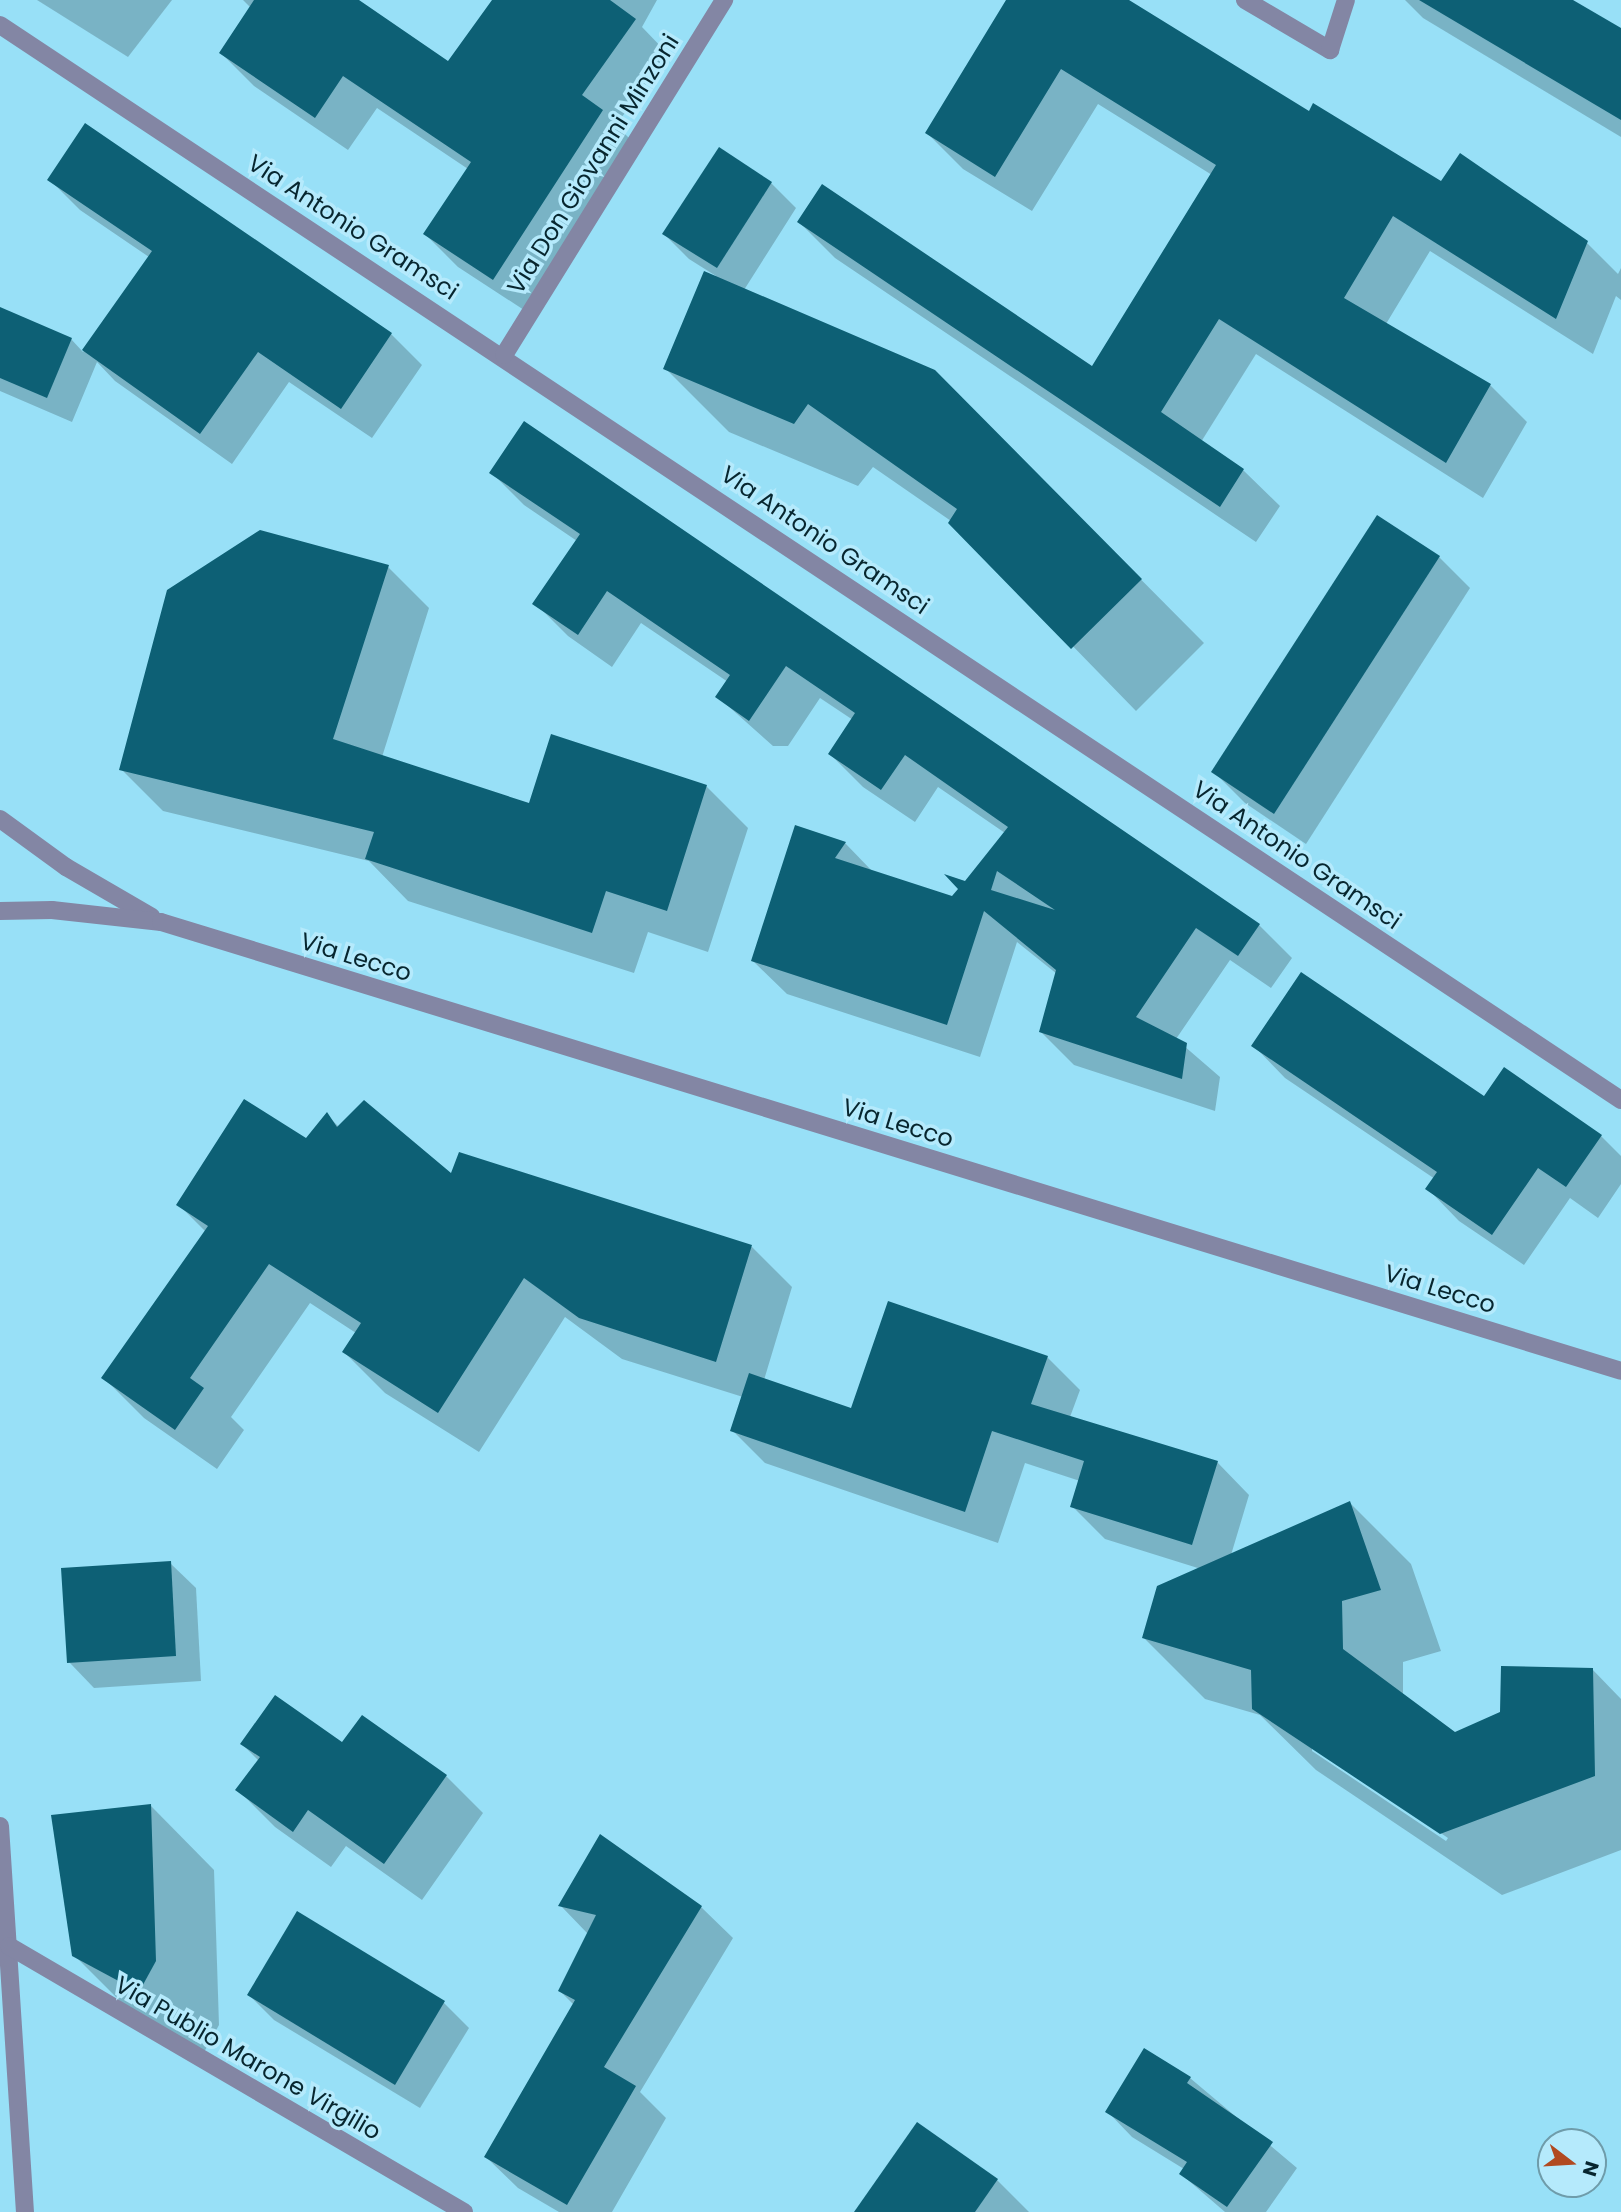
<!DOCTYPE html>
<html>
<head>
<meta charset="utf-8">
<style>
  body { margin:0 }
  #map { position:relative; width:1621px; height:2212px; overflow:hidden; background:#98e0f7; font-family:Poppins,sans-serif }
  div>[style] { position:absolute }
  .shadow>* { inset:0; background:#0003 }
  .building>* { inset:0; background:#0d6075 }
  .service>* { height:18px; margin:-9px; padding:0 9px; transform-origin:9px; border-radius:9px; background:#8386a4 }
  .minor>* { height:18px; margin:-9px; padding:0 9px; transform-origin:9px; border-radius:9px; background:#8386a4 }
  .tertiary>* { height:18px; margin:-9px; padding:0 9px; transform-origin:9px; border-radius:9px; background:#8386a4 }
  span { translate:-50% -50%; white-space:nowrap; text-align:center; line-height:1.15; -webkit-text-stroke:7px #b5eafc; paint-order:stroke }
  .street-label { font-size:24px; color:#07262f }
  .north { position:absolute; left:1537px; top:2128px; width:70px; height:70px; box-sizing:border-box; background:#b5eafc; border:2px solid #6f9caa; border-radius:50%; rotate:107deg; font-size:19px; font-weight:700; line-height:28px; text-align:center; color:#07262f }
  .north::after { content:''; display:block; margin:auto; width:24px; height:32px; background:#b14a21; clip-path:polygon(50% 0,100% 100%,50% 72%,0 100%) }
</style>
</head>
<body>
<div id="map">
  <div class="shadow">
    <div style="clip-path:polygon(37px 0,172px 0,128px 57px)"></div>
    <div style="clip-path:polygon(243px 0,356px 0,449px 63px,494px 0,657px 0,642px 27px,668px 54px,616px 125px,635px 144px,527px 312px,458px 267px,425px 234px,468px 169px,377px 108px,348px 150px,254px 86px,221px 53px,251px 8px)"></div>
    <div style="clip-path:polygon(1008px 0,1126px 0,1309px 113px,1442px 183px,1587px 243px,1618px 274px,1621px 268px,1621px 300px,1616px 296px,1593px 354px,1430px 251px,1386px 324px,1490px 385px,1527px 422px,1483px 498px,1256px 354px,1201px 442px,1243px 470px,1280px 506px,1256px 542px,835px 258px,799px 222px,1092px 368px,1212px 175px,1098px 104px,1032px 211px,963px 169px,927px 133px)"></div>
    <div style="clip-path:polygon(1405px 0,1570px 0,1621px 30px,1621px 137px,1423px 18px)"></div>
    <div style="clip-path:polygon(49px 179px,391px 334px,422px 365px,372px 438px,289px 382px,232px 464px,115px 381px,97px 362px,72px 422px,0 391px,0 309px,71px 339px,83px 352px,149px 257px,80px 210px)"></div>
    <div style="clip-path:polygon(771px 183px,796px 208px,744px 290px,934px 371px,1204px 643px,1136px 711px,951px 521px,873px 467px,858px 486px,729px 432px,665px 368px,716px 276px,689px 259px,664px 234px)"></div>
    <div style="clip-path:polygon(491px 472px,1259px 925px,1292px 958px,1271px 988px,1230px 960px,1176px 1039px,1220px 1077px,1215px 1111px,1074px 1065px,1041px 1032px,1057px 974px,1017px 942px,980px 1057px,787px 994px,753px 961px,796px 827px,845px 843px,874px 873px,953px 898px,1005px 833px,938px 787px,915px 822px,863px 787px,830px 754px,853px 720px,820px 698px,788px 746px,773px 746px,718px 697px,728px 682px,641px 623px,612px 667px,568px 636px,535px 603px,577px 541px,524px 505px)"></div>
    <div style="clip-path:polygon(1439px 557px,1470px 588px,1306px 844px,1245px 803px,1214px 772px)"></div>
    <div style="clip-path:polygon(388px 567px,429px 608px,382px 757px,530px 805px,706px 786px,748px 828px,708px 952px,648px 932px,634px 973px,408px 901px,369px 861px,163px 811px,121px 769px)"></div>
    <div style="clip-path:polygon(1254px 1046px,1485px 1098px,1601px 1136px,1621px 1156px,1621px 1184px,1598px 1218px,1570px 1198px,1524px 1265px,1459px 1221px,1428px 1189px,1435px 1179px,1285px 1078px)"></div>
    <div style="clip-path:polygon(evenodd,327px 1115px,339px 1127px,452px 1176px,752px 1247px,792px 1287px,764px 1380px,852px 1410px,1047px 1357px,1080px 1390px,1070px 1417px,1217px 1462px,1249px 1495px,1231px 1555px,1350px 1503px,1411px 1564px,1441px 1651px,1403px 1662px,1403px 1696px,1454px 1734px,1592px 1669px,1621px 1699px,1621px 1850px,1502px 1895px,1316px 1770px,1260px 1715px,1205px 1699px,1144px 1638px,1201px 1569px,1105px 1539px,1072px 1506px,1080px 1481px,1025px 1463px,998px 1543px,765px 1463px,732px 1430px,743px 1397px,622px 1359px,565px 1317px,479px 1452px,385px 1393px,344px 1352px,356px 1333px,310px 1303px,231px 1417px,244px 1430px,217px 1469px,144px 1418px,103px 1377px,206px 1232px,179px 1205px,306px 1140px,327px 1115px,1312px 1747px,1448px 1838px,1446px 1841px,1312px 1751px,1312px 1747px)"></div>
    <div style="clip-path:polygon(170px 1563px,196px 1588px,201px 1681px,94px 1688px,69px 1662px)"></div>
    <div style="clip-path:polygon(363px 1717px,446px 1776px,483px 1813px,422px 1900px,346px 1846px,331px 1867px,275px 1827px,238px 1790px,259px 1761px,242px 1744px,343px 1745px)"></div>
    <div style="clip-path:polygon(151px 1806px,214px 1870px,219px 2025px,203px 2054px,138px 2019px,74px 1955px)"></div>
    <div style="clip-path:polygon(560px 1905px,701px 1907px,733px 1938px,640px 2092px,666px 2118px,612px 2212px,559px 2212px,518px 2188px,486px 2157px,574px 2005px,560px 1991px,588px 1934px)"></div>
    <div style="clip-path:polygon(249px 1995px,444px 2003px,469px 2028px,420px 2108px,274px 2020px)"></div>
    <div style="clip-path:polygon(1190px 2078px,1297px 2168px,1266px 2212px,1225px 2212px,1181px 2174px,1184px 2169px,1132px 2137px,1107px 2111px)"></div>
    <div style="clip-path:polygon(997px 2180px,1029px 2212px,856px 2212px)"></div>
  </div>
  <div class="building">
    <div style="clip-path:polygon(254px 0,359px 0,448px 61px,492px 0,610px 0,636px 19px,582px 95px,603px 110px,493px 280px,423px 234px,471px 162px,343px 76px,315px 118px,219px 53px)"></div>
    <div style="clip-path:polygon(1006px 0,1129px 0,1309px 111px,1313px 103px,1441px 181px,1460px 153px,1588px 241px,1556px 319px,1393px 216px,1344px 298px,1491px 384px,1446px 463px,1219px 319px,1161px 412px,1244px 469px,1220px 507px,797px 222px,822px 184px,1092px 366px,1216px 165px,1061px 69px,995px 177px,925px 133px)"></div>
    <div style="clip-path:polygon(1419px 0,1573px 0,1621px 28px,1621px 120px)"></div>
    <div style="clip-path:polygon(85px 123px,392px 333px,341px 409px,258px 352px,200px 434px,82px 350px,152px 251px,47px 180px)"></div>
    <div style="clip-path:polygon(719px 147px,772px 182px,717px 268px,662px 234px)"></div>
    <div style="clip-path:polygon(704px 271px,935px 370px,1142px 579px,1071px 649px,948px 523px,957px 509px,808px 404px,794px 424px,663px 369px)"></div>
    <div style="clip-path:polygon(0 307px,72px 338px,47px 398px,0 378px)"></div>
    <div style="clip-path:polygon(evenodd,524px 421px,1260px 924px,1238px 956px,1196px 928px,1136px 1017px,1187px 1043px,1182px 1079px,1039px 1032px,1056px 970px,984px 911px,947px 1025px,751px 961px,795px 825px,846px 842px,835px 858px,952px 896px,958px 889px,944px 874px,965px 881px,1008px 827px,905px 755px,881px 790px,828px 754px,855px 713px,786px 666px,749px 721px,715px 697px,730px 675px,607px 591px,578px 635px,532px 604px,580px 534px,489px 473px,524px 421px,997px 871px,1055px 910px,991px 890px,997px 871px)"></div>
    <div style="clip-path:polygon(1377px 515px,1440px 556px,1274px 814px,1211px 772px)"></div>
    <div style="clip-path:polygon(260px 530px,389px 565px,333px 739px,529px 803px,551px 734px,707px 785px,667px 911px,606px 891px,592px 933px,365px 859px,374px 832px,119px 770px,167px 590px)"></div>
    <div style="clip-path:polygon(1301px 972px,1484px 1096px,1504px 1067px,1602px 1135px,1566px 1187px,1538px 1168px,1492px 1235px,1425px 1189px,1437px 1172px,1251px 1046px)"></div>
    <div style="clip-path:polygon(244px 1099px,306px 1138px,327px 1112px,337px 1127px,364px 1100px,451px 1173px,459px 1152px,752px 1245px,716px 1362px,579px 1318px,524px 1278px,438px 1413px,342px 1352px,361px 1323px,269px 1264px,190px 1378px,204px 1388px,175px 1430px,101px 1378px,208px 1226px,176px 1205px)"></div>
    <div style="clip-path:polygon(888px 1301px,1048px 1356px,1031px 1404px,1218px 1461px,1192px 1545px,1070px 1507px,1084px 1461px,992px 1431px,965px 1512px,730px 1431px,749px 1373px,851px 1408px)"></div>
    <div style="clip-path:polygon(1350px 1501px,1381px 1590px,1342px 1601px,1343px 1649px,1455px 1732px,1500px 1712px,1501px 1666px,1593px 1668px,1595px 1776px,1440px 1834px,1252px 1709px,1251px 1670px,1142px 1638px,1157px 1586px)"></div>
    <div style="clip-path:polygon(171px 1561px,176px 1656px,67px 1663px,61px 1568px)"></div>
    <div style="clip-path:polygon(275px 1695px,342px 1742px,362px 1715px,447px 1775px,384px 1864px,308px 1810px,293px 1832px,235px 1790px,260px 1757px,240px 1744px)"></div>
    <div style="clip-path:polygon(151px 1804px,156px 1961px,139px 1992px,72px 1956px,51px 1815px)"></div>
    <div style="clip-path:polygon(600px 1834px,702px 1906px,604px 2067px,636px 2086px,567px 2205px,484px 2157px,575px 2000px,558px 1991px,596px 1915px,558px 1906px)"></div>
    <div style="clip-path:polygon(297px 1911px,445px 2001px,395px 2085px,247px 1995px)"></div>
    <div style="clip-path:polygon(1144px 2048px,1191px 2077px,1187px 2083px,1273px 2142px,1227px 2207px,1179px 2174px,1187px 2162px,1105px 2112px)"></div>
    <div style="clip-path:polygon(917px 2122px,998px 2179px,975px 2212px,854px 2212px)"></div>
  </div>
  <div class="service">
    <div style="left:1245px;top:0;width:99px;rotate:30.5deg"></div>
    <div style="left:1330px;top:50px;width:52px;rotate:-72.3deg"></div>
  </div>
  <div class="minor">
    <div style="left:0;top:25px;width:1945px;rotate:33.55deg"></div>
    <div style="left:504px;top:355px;width:418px;rotate:-58.2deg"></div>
    <div style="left:0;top:1826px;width:387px;rotate:86.3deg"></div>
    <div style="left:9px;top:1946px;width:527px;rotate:30.31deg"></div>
  </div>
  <div class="tertiary">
    <div style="left:0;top:819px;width:82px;rotate:36deg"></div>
    <div style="left:66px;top:867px;width:99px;rotate:30.2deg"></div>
    <div style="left:0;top:911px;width:52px;rotate:-1.1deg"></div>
    <div style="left:52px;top:910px;width:110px;rotate:6.3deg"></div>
    <div style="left:161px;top:922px;width:1527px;rotate:17.09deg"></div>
  </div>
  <div class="street-label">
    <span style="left:593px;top:164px;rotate:-58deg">Via Don Giovanni Minzoni</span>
    <span style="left:353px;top:227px;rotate:33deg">Via Antonio Gramsci</span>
    <span style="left:825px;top:540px;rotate:34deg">Via Antonio Gramsci</span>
    <span style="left:1297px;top:855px;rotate:34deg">Via Antonio Gramsci</span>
    <span style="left:356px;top:957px;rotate:17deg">Via Lecco</span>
    <span style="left:898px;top:1123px;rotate:17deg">Via Lecco</span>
    <span style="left:1440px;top:1289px;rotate:17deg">Via Lecco</span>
    <span style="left:248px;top:2058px;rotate:30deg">Via Publio Marone Virgilio</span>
  </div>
  <div class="north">N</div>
</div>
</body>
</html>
